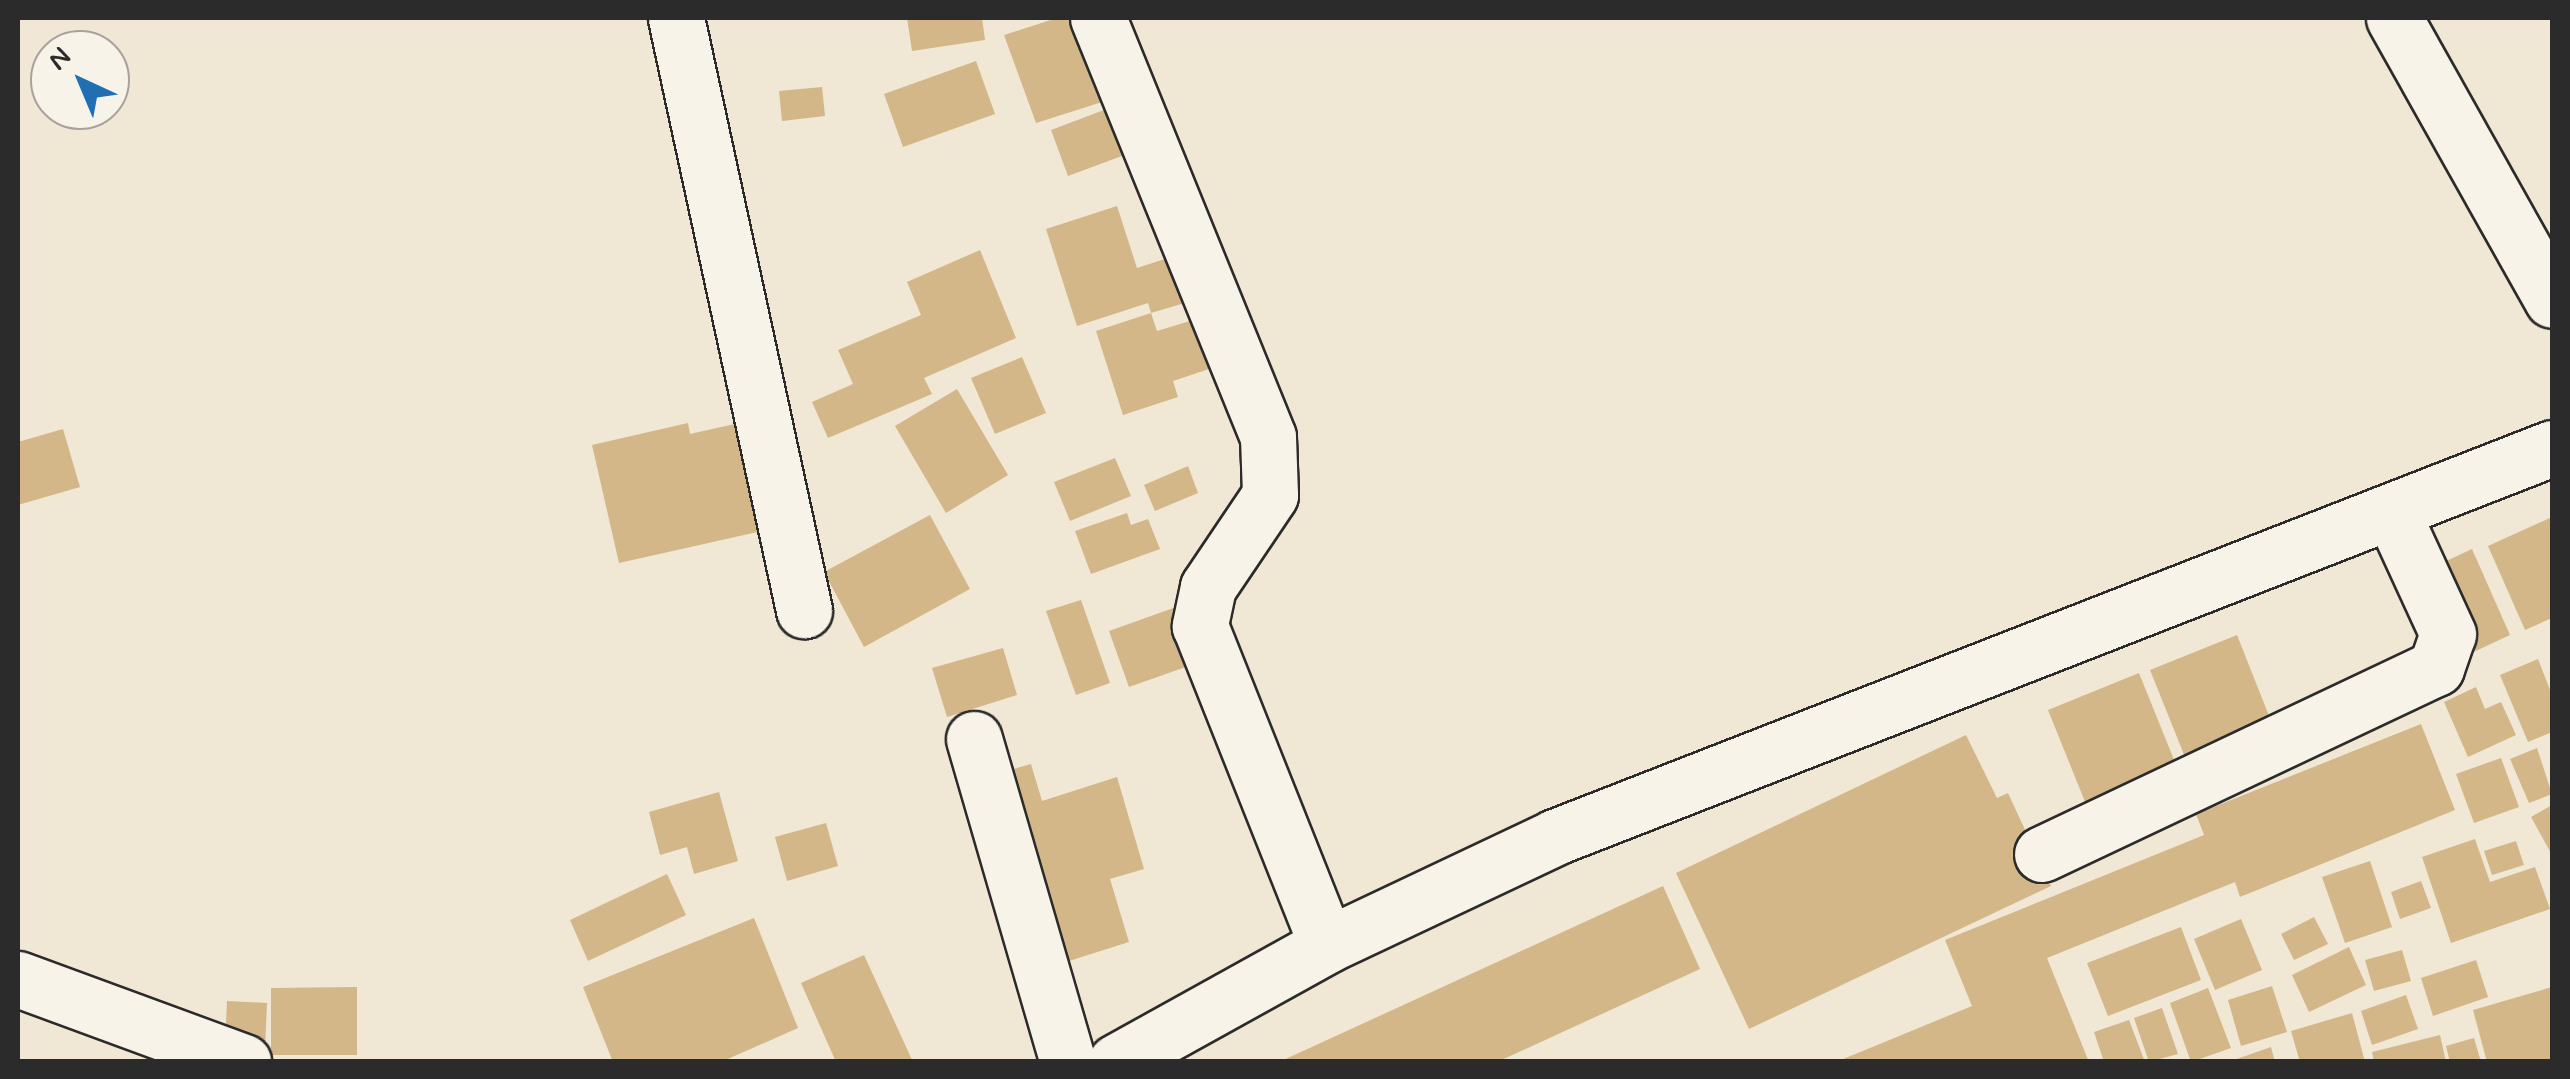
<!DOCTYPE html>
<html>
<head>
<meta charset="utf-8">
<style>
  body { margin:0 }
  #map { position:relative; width:2570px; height:1079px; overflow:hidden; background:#f0e7d5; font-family:Mynerve,sans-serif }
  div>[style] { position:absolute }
  .building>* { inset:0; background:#d3b788 }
  .roads { filter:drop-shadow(2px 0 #2b2b2b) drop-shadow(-2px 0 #2b2b2b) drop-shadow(0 2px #2b2b2b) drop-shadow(0 -2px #2b2b2b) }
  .minor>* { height:55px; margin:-27.5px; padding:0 27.5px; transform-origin:27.5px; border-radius:27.5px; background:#f7f3e8 }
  span { translate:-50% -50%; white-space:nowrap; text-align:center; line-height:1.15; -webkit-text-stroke:9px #f7f3e8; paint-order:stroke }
  .frame { position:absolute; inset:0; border:20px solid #2b2b2b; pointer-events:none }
  .north { position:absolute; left:30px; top:30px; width:100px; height:100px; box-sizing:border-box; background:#f7f3e8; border:2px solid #a5a39c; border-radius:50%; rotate:316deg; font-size:28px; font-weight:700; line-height:40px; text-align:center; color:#2b2b2b }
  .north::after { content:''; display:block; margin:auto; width:35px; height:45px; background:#1f6fb2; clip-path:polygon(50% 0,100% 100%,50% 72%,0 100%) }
</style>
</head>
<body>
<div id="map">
  <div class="building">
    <div style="clip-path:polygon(907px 18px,982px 18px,985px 40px,912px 51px)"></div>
    <div style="clip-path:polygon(1057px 18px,1082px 18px,1121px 96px,1036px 123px,1004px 35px)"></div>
    <div style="clip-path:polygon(976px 61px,995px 114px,903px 147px,884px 94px)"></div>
    <div style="clip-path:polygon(822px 87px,825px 116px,782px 121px,779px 91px)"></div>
    <div style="clip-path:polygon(1112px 107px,1130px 153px,1068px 176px,1051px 130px)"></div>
    <div style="clip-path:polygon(1117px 206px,1137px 268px,1183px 253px,1198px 299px,1151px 313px,1157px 331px,1203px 317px,1218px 366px,1173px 381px,1178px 397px,1123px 415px,1096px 331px,1151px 313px,1148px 303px,1077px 326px,1046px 229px)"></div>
    <div style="clip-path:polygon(980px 250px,1016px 338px,924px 378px,932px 394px,828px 438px,812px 402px,853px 384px,838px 350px,921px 315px,907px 282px)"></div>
    <div style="clip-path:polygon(1022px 357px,1046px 413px,995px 434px,971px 378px)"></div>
    <div style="clip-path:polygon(957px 389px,1008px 475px,946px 513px,895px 426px)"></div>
    <div style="clip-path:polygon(688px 423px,690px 434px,739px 423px,762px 531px,619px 563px,592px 445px)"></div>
    <div style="clip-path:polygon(63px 429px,80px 487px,18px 505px,18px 442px)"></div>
    <div style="clip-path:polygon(1115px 458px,1131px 496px,1070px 521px,1054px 482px)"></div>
    <div style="clip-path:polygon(1188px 466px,1198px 493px,1155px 511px,1144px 485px)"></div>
    <div style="clip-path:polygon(1127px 513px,1131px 525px,1148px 519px,1160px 549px,1091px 574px,1075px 531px)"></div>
    <div style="clip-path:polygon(930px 515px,970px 589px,864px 647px,824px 572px)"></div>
    <div style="clip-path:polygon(2552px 517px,2552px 618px,2525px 630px,2488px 546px)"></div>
    <div style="clip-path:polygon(2472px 549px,2510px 635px,2465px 656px,2427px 570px)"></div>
    <div style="clip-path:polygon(1081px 600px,1110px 683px,1076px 695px,1046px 611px)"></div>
    <div style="clip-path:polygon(1179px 606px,1197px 663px,1129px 687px,1109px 631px)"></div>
    <div style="clip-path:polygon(2237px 635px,2277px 736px,2191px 772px,2150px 670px)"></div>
    <div style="clip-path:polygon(1003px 648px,1017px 695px,947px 717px,932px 668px)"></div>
    <div style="clip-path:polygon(2538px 659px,2552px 695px,2552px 732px,2528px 742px,2500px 675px)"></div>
    <div style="clip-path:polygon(2139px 673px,2183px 782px,2092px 819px,2048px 710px)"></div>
    <div style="clip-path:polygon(2476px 687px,2485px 709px,2501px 702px,2516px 735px,2468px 757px,2444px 702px)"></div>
    <div style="clip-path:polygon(2421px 724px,2455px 810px,2240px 897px,2235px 882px,2047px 958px,2089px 1062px,1836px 1062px,1972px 1006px,1945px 940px,2204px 835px,2196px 814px)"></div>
    <div style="clip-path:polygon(1966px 735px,1997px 798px,2008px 793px,2051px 886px,1749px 1029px,1676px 873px)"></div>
    <div style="clip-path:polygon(2537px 748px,2552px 794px,2529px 803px,2510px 759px)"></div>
    <div style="clip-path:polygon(2501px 758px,2519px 807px,2474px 823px,2456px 774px)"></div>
    <div style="clip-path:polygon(1031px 764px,1042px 801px,1117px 777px,1144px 869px,1110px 879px,1129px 942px,1050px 967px,993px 775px)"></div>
    <div style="clip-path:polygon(719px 792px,738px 861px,694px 874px,687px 847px,660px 855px,649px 812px)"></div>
    <div style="clip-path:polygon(2552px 805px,2552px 855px,2531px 817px)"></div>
    <div style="clip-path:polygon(826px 823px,838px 866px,787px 881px,775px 837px)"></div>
    <div style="clip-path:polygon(2475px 839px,2490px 882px,2535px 867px,2550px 909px,2451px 943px,2422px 857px)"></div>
    <div style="clip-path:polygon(2516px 841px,2524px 865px,2492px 875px,2484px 851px)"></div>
    <div style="clip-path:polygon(2370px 861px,2392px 927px,2345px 943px,2322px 877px)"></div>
    <div style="clip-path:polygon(667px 874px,686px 915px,588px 961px,570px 920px)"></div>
    <div style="clip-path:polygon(2421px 881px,2431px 908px,2400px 919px,2391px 892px)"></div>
    <div style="clip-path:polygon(1663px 886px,1700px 969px,1497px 1062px,1279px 1062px)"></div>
    <div style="clip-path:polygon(2314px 917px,2328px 944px,2294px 960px,2281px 934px)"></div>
    <div style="clip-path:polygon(754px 918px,798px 1028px,721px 1062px,613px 1062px,583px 987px)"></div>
    <div style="clip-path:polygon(2241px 919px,2262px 970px,2215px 990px,2194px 939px)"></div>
    <div style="clip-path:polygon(2181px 927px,2201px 980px,2108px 1016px,2087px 963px)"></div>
    <div style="clip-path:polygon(2349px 947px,2366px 985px,2309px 1012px,2292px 975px)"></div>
    <div style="clip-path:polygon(2402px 950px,2411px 981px,2374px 991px,2365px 960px)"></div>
    <div style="clip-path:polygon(864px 955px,913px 1062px,836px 1062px,801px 983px)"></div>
    <div style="clip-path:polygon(2476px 960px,2488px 997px,2433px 1016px,2421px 978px)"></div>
    <div style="clip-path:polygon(2272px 986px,2287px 1032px,2241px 1046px,2228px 1000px)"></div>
    <div style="clip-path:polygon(357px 987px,357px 1055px,271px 1055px,271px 988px)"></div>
    <div style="clip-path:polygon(2552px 987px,2552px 1062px,2487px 1062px,2473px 1010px)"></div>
    <div style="clip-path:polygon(2208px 988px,2231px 1048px,2191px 1062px,2170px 1003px)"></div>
    <div style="clip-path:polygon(2406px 995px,2418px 1029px,2372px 1045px,2361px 1011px)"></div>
    <div style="clip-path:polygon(227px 1001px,267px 1003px,265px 1049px,225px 1047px)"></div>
    <div style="clip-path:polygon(2162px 1008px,2178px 1054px,2149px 1062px,2134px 1018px)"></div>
    <div style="clip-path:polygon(2352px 1013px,2365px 1062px,2300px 1062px,2291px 1031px)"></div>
    <div style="clip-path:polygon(2129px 1020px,2145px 1062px,2104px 1062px,2094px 1032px)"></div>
    <div style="clip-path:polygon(2440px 1035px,2446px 1062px,2374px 1062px,2372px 1052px)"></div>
    <div style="clip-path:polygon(2474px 1038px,2481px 1062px,2450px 1062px,2446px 1046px)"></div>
    <div style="clip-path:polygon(2271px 1047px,2275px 1062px,2231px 1062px,2231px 1061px)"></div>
  </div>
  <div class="roads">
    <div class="minor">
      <div style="left:676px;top:18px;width:606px;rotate:77.8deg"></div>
      <div style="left:1098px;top:18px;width:452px;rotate:67.9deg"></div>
      <div style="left:1268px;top:437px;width:58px;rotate:88deg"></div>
      <div style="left:1270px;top:495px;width:111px;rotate:124deg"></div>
      <div style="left:1208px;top:587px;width:40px;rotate:102deg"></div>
      <div style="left:1200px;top:626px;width:343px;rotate:68.3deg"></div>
      <div style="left:2394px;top:18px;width:323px;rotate:60.7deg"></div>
      <div style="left:974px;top:739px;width:336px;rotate:73.8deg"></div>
      <div style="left:2042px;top:854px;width:436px;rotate:-25.3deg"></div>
      <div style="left:2436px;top:668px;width:36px;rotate:-71deg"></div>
      <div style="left:2448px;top:634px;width:134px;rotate:-114.7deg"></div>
      <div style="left:18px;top:979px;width:240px;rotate:20.2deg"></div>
      <div style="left:1116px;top:1062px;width:241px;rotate:-29deg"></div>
      <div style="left:1327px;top:945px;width:252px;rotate:-25.3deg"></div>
      <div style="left:1555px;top:837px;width:1070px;rotate:-21.31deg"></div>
    </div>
  </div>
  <div class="frame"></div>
  <div class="north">N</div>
</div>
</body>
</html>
